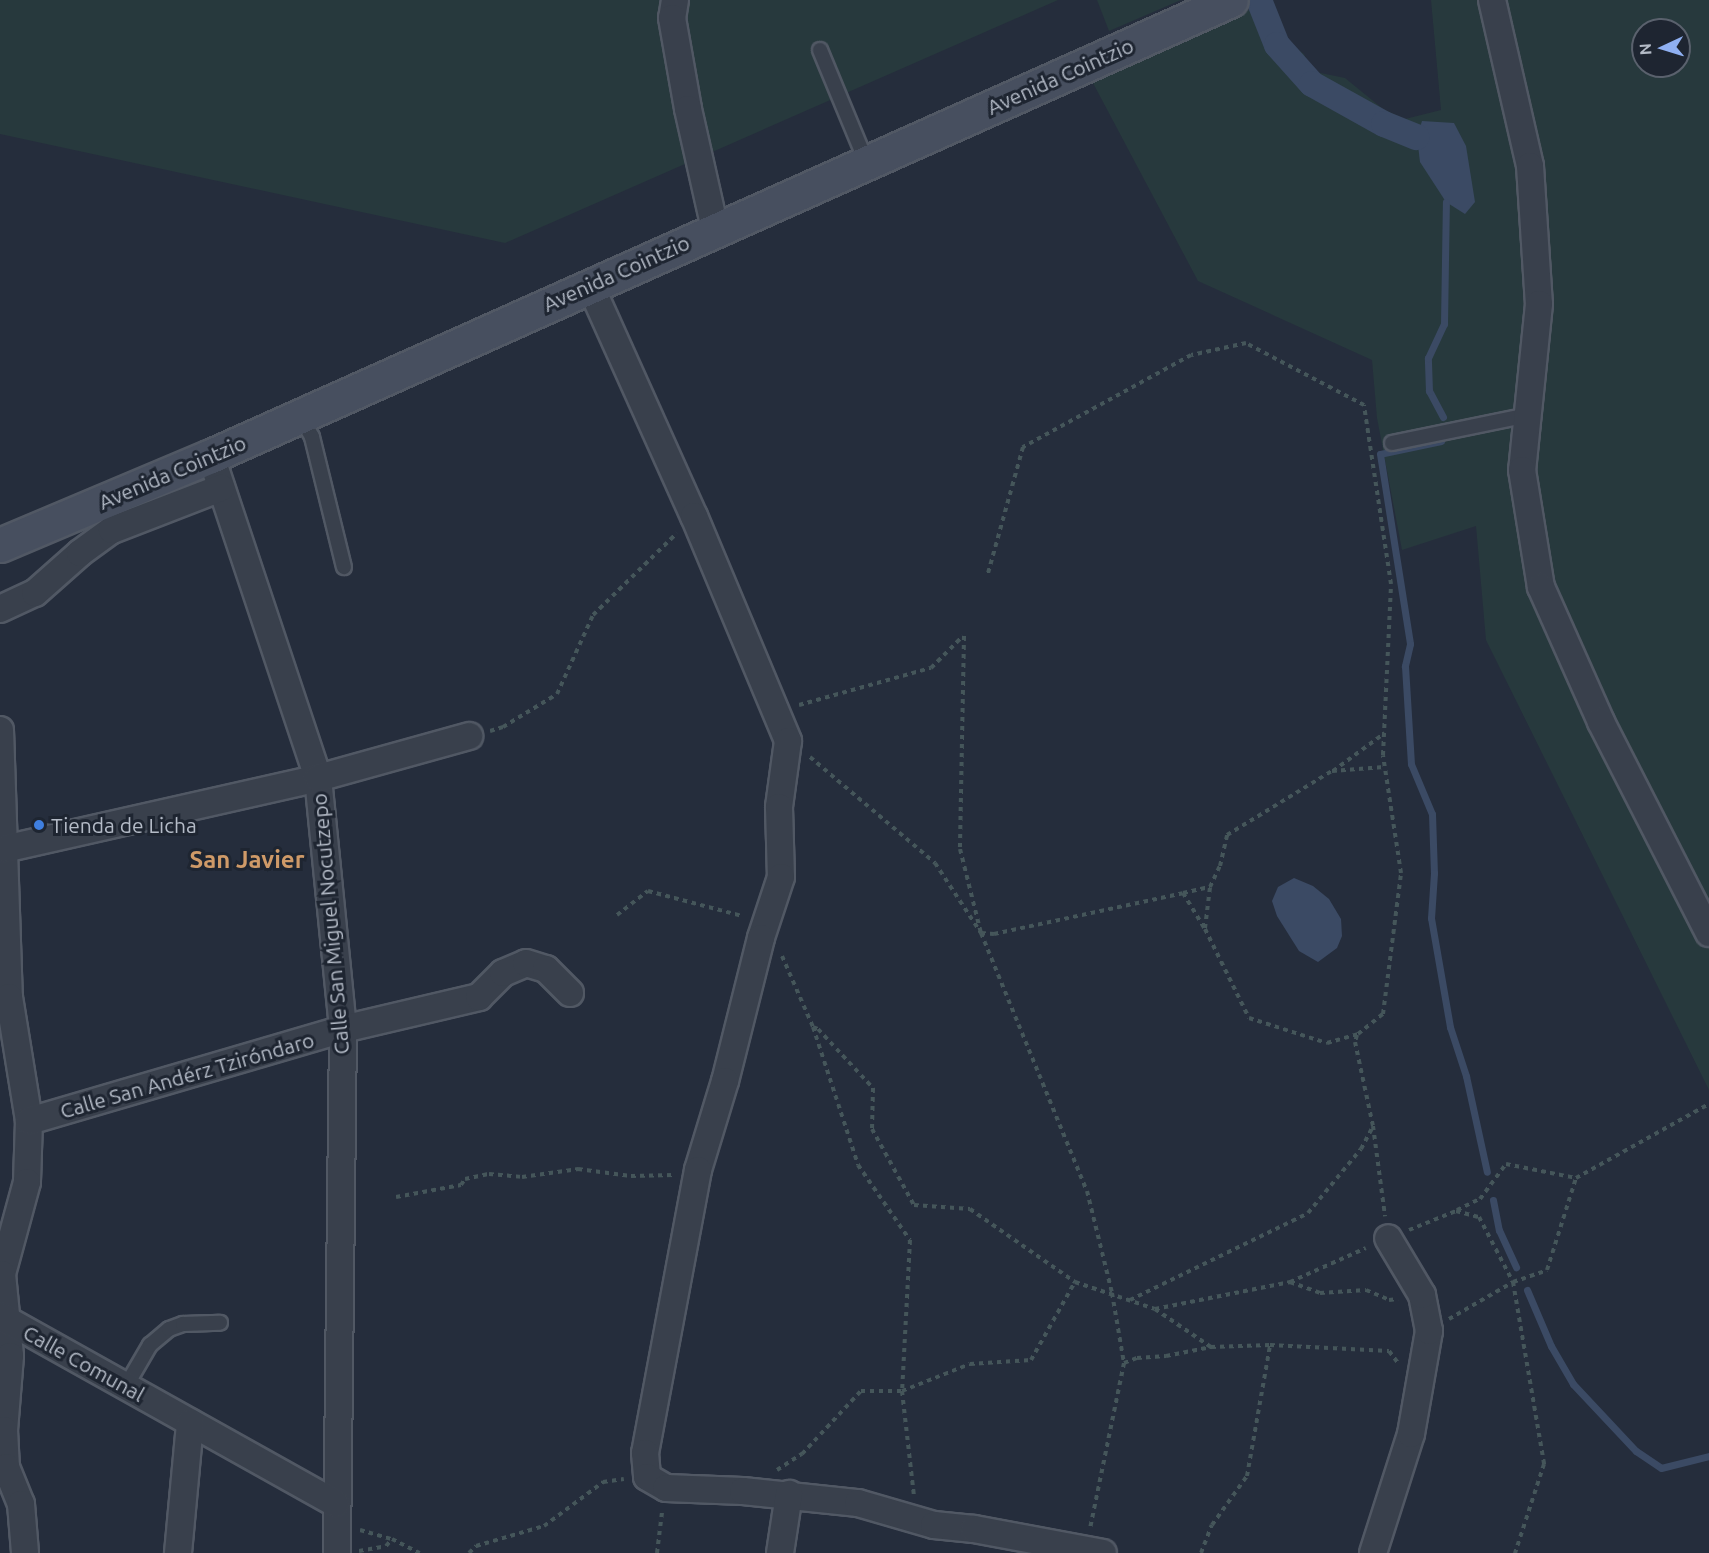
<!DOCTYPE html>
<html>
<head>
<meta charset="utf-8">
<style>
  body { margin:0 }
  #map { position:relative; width:1709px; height:1553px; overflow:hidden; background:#252d3c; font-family:Ubuntu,sans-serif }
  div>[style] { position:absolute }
  .green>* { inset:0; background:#27393d }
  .water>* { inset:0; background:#3b4a64 }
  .stream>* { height:7px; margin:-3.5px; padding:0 3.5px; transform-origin:3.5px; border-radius:3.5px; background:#3b4a64 }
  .canal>* { height:26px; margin:-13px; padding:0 13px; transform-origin:13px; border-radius:13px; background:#3b4a64 }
  .path>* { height:4px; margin-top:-2px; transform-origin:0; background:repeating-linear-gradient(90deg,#45565a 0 4.5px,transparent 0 9px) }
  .roads { filter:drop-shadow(2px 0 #515864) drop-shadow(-2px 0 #515864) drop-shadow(0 2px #515864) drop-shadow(0 -2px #515864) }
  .service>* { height:14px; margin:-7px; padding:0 7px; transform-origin:7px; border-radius:7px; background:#39404c }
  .minor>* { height:26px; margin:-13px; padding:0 13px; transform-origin:13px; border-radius:13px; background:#39404c }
  .secondary>* { height:33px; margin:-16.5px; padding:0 16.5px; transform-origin:16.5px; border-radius:16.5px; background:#474f5f }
  .dots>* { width:16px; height:16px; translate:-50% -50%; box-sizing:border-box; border:3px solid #1e2531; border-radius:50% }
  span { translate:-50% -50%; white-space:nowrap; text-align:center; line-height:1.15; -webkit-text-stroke:6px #1e2531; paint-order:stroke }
  .street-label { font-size:21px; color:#b4bbc7 }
  .poi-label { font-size:21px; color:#b4bbc7 }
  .left { translate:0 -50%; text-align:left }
  .quarter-label { font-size:24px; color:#cf9a68; font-weight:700 }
  .north { position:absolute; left:1631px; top:18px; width:60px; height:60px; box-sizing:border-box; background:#1e2531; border:2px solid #5a616d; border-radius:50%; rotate:266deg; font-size:16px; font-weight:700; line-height:24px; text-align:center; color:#b4bbc7 }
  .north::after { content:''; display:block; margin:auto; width:21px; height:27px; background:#8fb0f2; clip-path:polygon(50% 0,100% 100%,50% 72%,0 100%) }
</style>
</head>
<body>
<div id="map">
  <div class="green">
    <div style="clip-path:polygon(0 0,1058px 0,505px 243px,0 134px)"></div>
    <div style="clip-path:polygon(1097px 0,1181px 0,1109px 31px)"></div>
    <div style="clip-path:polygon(evenodd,1270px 0,1283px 39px,1304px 54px,1311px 71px,1345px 78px,1383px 109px,1405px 119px,1441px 110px,1431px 0,1709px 0,1709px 1090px,1486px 640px,1476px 526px,1402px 550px,1377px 418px,1372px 360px,1198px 281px,1093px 83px,1270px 0,1643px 30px,1679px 30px,1679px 66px,1643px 66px,1643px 30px)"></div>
  </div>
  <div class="water">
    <div style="clip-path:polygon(1422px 121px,1454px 123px,1466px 146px,1475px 202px,1465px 214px,1446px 202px,1420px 162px,1417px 137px)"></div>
    <div style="clip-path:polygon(1294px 878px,1313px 886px,1329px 899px,1341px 919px,1342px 936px,1337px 948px,1318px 962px,1299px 951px,1277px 916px,1272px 901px,1278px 887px)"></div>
  </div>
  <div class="stream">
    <div style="left:1443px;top:417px;width:30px;rotate:-118deg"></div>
    <div style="left:1429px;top:391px;width:33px;rotate:-92deg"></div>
    <div style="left:1428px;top:358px;width:38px;rotate:-65deg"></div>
    <div style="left:1444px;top:324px;width:122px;rotate:-89.1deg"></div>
    <div style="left:1441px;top:441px;width:62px;rotate:168deg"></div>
    <div style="left:1380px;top:454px;width:192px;rotate:81deg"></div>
    <div style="left:1410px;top:644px;width:23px;rotate:103deg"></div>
    <div style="left:1405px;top:666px;width:98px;rotate:86.5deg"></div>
    <div style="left:1411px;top:764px;width:54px;rotate:67.2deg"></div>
    <div style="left:1432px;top:814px;width:59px;rotate:88.1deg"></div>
    <div style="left:1434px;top:873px;width:45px;rotate:93.8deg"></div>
    <div style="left:1431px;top:918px;width:111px;rotate:80.1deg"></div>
    <div style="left:1450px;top:1027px;width:52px;rotate:71.9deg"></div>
    <div style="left:1466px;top:1076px;width:98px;rotate:77.7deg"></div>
    <div style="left:1493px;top:1200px;width:31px;rotate:79deg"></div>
    <div style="left:1499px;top:1230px;width:41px;rotate:65.3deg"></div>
    <div style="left:1527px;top:1290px;width:61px;rotate:66.8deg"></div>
    <div style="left:1551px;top:1346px;width:44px;rotate:59.9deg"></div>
    <div style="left:1573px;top:1384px;width:92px;rotate:46.8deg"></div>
    <div style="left:1636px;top:1451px;width:30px;rotate:34deg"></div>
    <div style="left:1661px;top:1468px;width:49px;rotate:-14deg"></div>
  </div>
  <div class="canal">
    <div style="left:1259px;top:0;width:48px;rotate:68.2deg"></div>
    <div style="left:1277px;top:45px;width:52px;rotate:48.1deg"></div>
    <div style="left:1312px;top:84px;width:82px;rotate:29.1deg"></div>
    <div style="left:1384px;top:124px;width:35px;rotate:22deg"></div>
  </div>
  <div class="path">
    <div style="left:964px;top:636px;width:213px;rotate:91.1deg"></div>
    <div style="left:960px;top:849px;width:87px;rotate:76deg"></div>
    <div style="left:981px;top:933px;width:13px;rotate:4deg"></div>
    <div style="left:994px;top:934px;width:193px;rotate:-12.2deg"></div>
    <div style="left:1183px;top:893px;width:42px;rotate:58.6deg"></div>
    <div style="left:1205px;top:929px;width:99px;rotate:63.7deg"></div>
    <div style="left:1249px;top:1018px;width:82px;rotate:17.8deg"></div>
    <div style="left:1327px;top:1043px;width:32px;rotate:-16deg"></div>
    <div style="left:1358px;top:1034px;width:32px;rotate:-39deg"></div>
    <div style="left:1383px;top:1014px;width:142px;rotate:-82.7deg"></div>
    <div style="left:1401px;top:873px;width:119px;rotate:-98.7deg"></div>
    <div style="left:1383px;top:755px;width:171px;rotate:-87.3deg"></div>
    <div style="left:1391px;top:584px;width:181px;rotate:-98.6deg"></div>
    <div style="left:1364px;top:405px;width:133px;rotate:-152.3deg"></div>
    <div style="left:1246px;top:343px;width:56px;rotate:167.7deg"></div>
    <div style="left:1191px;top:355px;width:192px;rotate:151.3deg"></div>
    <div style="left:1023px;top:447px;width:131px;rotate:105.5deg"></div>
    <div style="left:799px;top:705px;width:137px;rotate:-15.7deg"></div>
    <div style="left:931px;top:668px;width:45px;rotate:-45deg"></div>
    <div style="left:490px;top:731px;width:14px;rotate:-17deg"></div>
    <div style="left:503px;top:727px;width:63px;rotate:-31.4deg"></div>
    <div style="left:557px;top:694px;width:87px;rotate:-65.5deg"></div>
    <div style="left:593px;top:615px;width:117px;rotate:-44.3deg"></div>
    <div style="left:810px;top:757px;width:164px;rotate:40.3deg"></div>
    <div style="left:935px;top:863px;width:84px;rotate:56.7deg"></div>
    <div style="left:981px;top:933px;width:279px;rotate:67.7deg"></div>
    <div style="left:1087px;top:1191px;width:105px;rotate:76.2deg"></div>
    <div style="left:1112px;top:1293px;width:71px;rotate:80.3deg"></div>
    <div style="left:1124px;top:1363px;width:168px;rotate:101.6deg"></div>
    <div style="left:1333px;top:771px;width:64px;rotate:-36.2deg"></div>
    <div style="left:1183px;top:893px;width:28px;rotate:-13deg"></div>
    <div style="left:1210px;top:887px;width:23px;rotate:-65deg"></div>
    <div style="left:1220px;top:866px;width:32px;rotate:-77deg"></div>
    <div style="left:1227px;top:835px;width:123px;rotate:-31.4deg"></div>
    <div style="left:1332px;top:771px;width:52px;rotate:-4.4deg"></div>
    <div style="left:617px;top:915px;width:39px;rotate:-38deg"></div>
    <div style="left:648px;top:891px;width:97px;rotate:14.9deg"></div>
    <div style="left:1205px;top:928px;width:41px;rotate:-83deg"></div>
    <div style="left:782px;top:956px;width:77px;rotate:66.4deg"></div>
    <div style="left:813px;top:1027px;width:145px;rotate:71.9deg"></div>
    <div style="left:858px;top:1165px;width:91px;rotate:55.3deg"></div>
    <div style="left:910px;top:1240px;width:151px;rotate:93deg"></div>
    <div style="left:902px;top:1391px;width:106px;rotate:83.5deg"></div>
    <div style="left:813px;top:1027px;width:5px;rotate:22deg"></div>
    <div style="left:818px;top:1029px;width:81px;rotate:47deg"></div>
    <div style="left:873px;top:1088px;width:41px;rotate:91.4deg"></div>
    <div style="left:872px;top:1129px;width:87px;rotate:61.1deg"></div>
    <div style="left:914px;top:1205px;width:56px;rotate:4.1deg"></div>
    <div style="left:970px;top:1209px;width:128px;rotate:34.8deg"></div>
    <div style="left:1075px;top:1282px;width:84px;rotate:18.6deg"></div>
    <div style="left:1155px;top:1309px;width:68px;rotate:34.2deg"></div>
    <div style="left:1211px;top:1347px;width:59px;rotate:-1.9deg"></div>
    <div style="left:1270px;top:1345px;width:119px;rotate:2.9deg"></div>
    <div style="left:1389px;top:1351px;width:15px;rotate:53deg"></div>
    <div style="left:1357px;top:1035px;width:7px;rotate:106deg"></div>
    <div style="left:1355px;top:1042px;width:86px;rotate:77.9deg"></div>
    <div style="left:1373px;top:1126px;width:91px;rotate:82.4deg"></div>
    <div style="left:396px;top:1197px;width:66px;rotate:-10.5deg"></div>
    <div style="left:461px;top:1185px;width:7px;rotate:-56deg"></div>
    <div style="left:465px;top:1179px;width:25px;rotate:-12deg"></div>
    <div style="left:489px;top:1174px;width:33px;rotate:5deg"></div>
    <div style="left:522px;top:1177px;width:57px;rotate:-8.1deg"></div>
    <div style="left:578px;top:1169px;width:53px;rotate:7.5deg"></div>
    <div style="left:631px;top:1176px;width:43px;rotate:-1.3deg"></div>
    <div style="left:1457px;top:1210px;width:25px;rotate:-26deg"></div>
    <div style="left:1480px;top:1199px;width:44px;rotate:-53.4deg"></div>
    <div style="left:1506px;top:1164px;width:71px;rotate:11.3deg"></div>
    <div style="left:1576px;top:1178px;width:152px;rotate:-29.1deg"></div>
    <div style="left:1409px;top:1230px;width:51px;rotate:-22deg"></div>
    <div style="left:1456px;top:1211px;width:24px;rotate:15deg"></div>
    <div style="left:1479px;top:1217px;width:73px;rotate:62.4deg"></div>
    <div style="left:1513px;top:1282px;width:185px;rotate:80.3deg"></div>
    <div style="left:1544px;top:1464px;width:94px;rotate:108deg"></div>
    <div style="left:1290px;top:1282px;width:32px;rotate:20deg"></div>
    <div style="left:1320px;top:1293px;width:46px;rotate:-3.7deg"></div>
    <div style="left:1366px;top:1290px;width:25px;rotate:23deg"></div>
    <div style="left:1389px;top:1300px;width:9px;rotate:-6deg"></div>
    <div style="left:1130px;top:1300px;width:198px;rotate:-26deg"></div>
    <div style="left:1308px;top:1213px;width:83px;rotate:-50.4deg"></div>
    <div style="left:1361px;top:1149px;width:26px;rotate:-62deg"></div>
    <div style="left:1155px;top:1309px;width:138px;rotate:-11.3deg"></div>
    <div style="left:1290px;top:1282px;width:83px;rotate:-24.1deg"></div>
    <div style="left:1449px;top:1319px;width:74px;rotate:-30deg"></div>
    <div style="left:1513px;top:1282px;width:36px;rotate:-19deg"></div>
    <div style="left:1547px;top:1270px;width:96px;rotate:-72.5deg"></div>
    <div style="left:1124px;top:1363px;width:14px;rotate:-21deg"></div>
    <div style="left:1137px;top:1358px;width:29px;rotate:-4deg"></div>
    <div style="left:1166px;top:1356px;width:46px;rotate:-11.3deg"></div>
    <div style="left:777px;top:1470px;width:30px;rotate:-33deg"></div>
    <div style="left:802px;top:1454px;width:86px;rotate:-46.9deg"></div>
    <div style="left:861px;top:1391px;width:41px"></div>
    <div style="left:902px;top:1391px;width:73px;rotate:-21.7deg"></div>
    <div style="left:970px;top:1364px;width:61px;rotate:-3.8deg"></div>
    <div style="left:1031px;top:1360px;width:90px;rotate:-60.6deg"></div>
    <div style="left:360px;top:1530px;width:33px;rotate:16deg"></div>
    <div style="left:392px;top:1539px;width:31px;rotate:27deg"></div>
    <div style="left:359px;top:1551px;width:27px;rotate:-10deg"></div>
    <div style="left:386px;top:1546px;width:9px;rotate:-49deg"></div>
    <div style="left:469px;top:1553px;width:10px;rotate:-45deg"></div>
    <div style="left:476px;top:1546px;width:71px;rotate:-16.4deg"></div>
    <div style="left:544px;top:1526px;width:74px;rotate:-36.7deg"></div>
    <div style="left:603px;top:1482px;width:21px;rotate:-8deg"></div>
    <div style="left:657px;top:1553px;width:41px;rotate:-83deg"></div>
    <div style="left:1201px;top:1553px;width:30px;rotate:-69deg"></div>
    <div style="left:1212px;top:1525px;width:60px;rotate:-54.5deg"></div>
    <div style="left:1247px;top:1476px;width:133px;rotate:-80deg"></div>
  </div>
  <div class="roads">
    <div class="service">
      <div style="left:820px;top:50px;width:120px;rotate:67.5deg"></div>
      <div style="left:300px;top:416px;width:24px;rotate:60deg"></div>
      <div style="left:312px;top:437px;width:134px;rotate:76.2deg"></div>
      <div style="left:1392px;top:443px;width:139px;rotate:-11.6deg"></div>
      <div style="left:126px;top:1386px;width:48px;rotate:-59.7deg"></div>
      <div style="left:150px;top:1345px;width:25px;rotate:-40deg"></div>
      <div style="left:169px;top:1329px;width:15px;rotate:-20deg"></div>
      <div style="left:183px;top:1324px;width:37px;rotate:-2deg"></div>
    </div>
    <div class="minor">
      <div style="left:675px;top:0;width:18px;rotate:99deg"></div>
      <div style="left:672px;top:18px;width:92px;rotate:80deg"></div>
      <div style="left:688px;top:109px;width:123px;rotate:77.3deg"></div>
      <div style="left:1492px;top:0;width:170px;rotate:77.1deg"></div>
      <div style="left:1530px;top:166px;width:138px;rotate:86.3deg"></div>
      <div style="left:1539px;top:304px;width:167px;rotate:95.8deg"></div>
      <div style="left:1522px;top:470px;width:119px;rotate:80.8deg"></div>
      <div style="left:1541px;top:587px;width:148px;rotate:66deg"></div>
      <div style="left:1601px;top:722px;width:237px;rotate:62.9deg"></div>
      <div style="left:590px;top:285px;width:253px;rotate:65.8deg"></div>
      <div style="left:694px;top:516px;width:244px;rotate:67.3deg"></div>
      <div style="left:788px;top:741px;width:67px;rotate:97.8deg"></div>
      <div style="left:779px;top:807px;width:70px;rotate:88.4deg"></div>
      <div style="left:781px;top:877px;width:64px;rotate:108.2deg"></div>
      <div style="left:761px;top:938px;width:147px;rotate:104.1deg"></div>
      <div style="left:725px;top:1081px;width:93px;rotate:106.9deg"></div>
      <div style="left:698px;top:1170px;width:288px;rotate:100.6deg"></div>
      <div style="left:645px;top:1453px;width:24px;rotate:85deg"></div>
      <div style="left:647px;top:1477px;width:22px;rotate:30deg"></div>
      <div style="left:666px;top:1488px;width:77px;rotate:2.2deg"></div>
      <div style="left:743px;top:1491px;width:116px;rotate:6deg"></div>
      <div style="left:858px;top:1503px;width:79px;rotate:16.1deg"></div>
      <div style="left:934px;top:1525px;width:40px;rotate:5.7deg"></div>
      <div style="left:974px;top:1529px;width:131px;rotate:10.5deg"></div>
      <div style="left:211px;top:456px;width:339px;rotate:71.6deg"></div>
      <div style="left:318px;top:778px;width:252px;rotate:84.3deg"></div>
      <div style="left:343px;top:1029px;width:524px;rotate:90.66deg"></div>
      <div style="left:0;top:609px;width:38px;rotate:-25deg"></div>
      <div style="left:35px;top:593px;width:60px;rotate:-41.6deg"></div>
      <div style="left:80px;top:553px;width:39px;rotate:-36deg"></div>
      <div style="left:112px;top:530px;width:117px;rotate:-21.1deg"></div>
      <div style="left:0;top:730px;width:267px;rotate:88.1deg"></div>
      <div style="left:9px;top:997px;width:126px;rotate:80.8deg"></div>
      <div style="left:29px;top:1121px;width:61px;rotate:91.9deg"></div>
      <div style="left:27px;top:1182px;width:95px;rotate:105.2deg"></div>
      <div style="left:2px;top:1274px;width:82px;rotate:84.4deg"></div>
      <div style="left:10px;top:1356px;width:74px;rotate:94.6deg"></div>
      <div style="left:4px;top:1430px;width:37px;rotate:87deg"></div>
      <div style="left:6px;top:1467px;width:40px;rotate:68deg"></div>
      <div style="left:21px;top:1504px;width:49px;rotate:85.3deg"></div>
      <div style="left:4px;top:849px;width:322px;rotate:-12.7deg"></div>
      <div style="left:318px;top:778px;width:157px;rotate:-15.5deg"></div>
      <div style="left:29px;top:1121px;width:327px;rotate:-16.3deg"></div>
      <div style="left:343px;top:1029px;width:140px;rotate:-13.2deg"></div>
      <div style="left:479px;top:997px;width:34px;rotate:-45deg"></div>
      <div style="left:503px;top:973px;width:25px;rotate:-23deg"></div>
      <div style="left:526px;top:963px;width:21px;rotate:17deg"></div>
      <div style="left:546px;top:969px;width:34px;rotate:45deg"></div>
      <div style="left:0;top:1316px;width:385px;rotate:29.2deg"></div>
      <div style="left:178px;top:1553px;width:131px;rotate:-84.7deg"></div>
      <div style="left:780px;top:1553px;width:60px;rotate:-81.3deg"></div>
      <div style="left:1373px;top:1553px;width:125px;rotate:-72.3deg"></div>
      <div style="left:1411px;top:1434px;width:105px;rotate:-80.1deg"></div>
      <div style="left:1429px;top:1331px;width:37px;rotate:-101deg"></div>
      <div style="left:1422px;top:1295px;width:66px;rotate:-120.8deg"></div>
    </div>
    <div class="secondary">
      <div style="left:0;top:545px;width:229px;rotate:-22.9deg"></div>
      <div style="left:211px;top:456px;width:1117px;rotate:-24.09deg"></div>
    </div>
  </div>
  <div class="dots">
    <div style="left:39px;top:825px;background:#3f7fe0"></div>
  </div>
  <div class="street-label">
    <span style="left:1060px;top:76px;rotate:-24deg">Avenida Cointzio</span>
    <span style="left:616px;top:273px;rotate:-24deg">Avenida Cointzio</span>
    <span style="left:172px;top:472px;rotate:-23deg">Avenida Cointzio</span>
    <span style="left:330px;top:924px;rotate:-95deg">Calle San Miguel Nocutzepo</span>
    <span style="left:187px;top:1075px;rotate:-16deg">Calle San Andérz Tziróndaro</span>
    <span style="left:84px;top:1363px;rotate:29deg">Calle Comunal</span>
  </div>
  <div class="poi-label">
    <span class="left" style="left:51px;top:825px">Tienda de Licha</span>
  </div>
  <div class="quarter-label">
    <span style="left:247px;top:860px">San Javier</span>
  </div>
  <div class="north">N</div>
</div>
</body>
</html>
